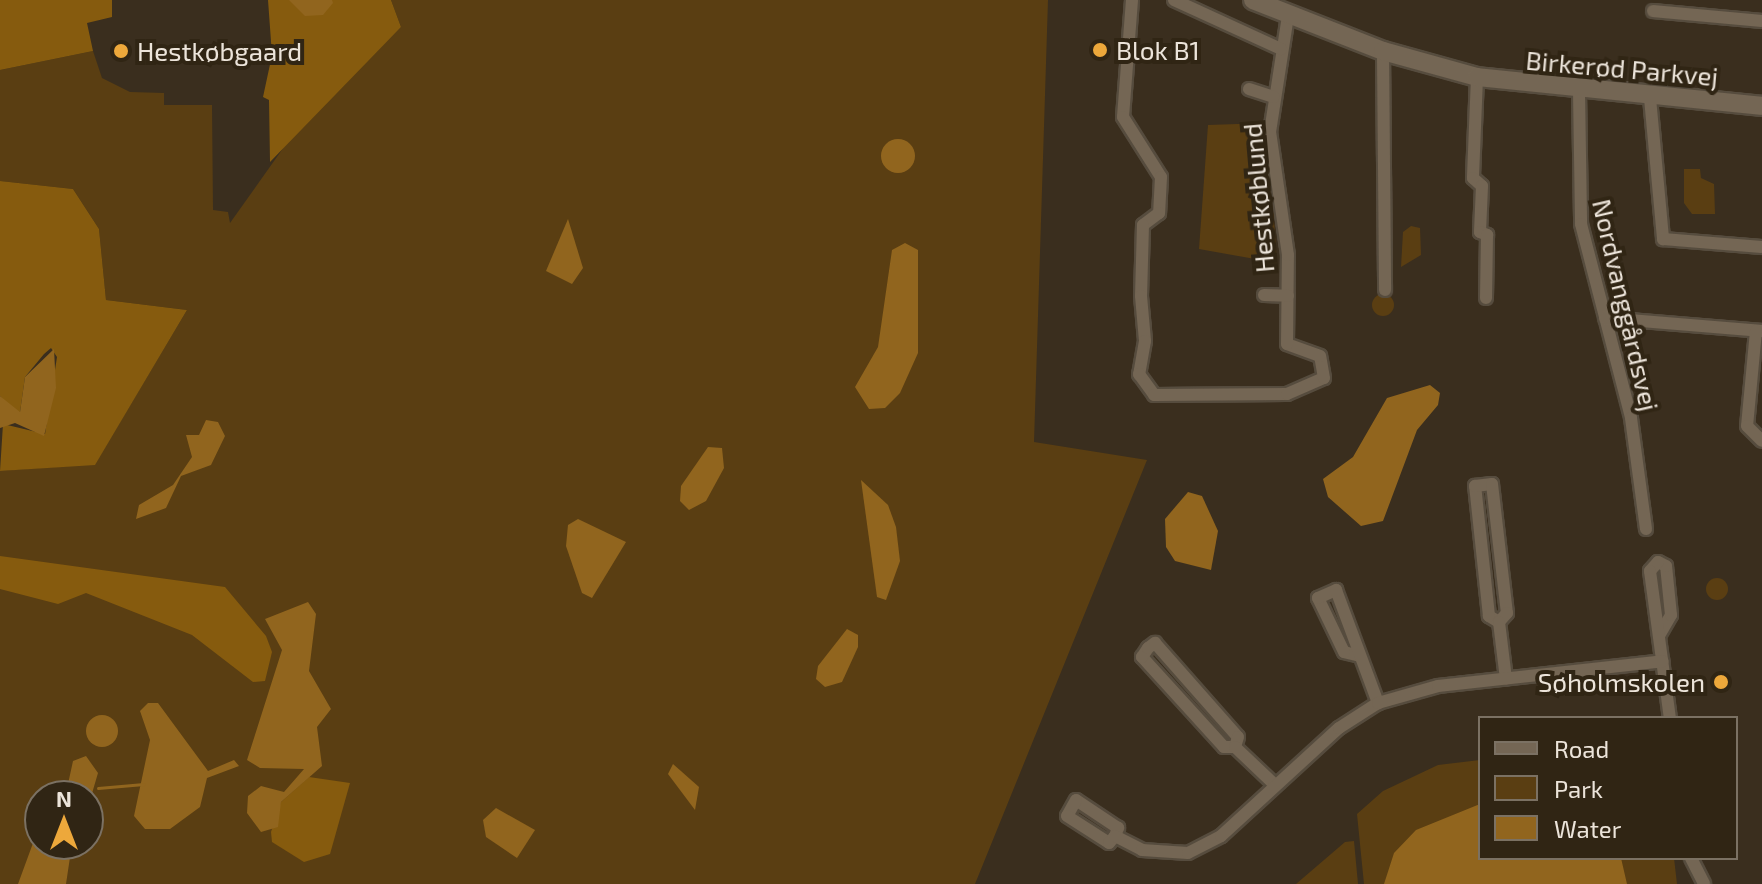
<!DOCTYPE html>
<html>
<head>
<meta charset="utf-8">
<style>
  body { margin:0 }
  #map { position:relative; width:1762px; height:884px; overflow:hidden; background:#3a2e1e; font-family:"Exo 2",sans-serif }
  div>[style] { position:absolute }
  .green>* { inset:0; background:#5a3e12 }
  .round { border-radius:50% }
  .forest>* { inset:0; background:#865b0e }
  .water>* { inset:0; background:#91651e }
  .stream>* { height:3px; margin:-1.5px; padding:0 1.5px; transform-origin:1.5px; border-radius:1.5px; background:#91651e }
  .roads { filter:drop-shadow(2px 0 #564c3e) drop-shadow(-2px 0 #564c3e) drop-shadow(0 2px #564c3e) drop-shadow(0 -2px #564c3e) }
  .street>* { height:12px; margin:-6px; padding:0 6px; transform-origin:6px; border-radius:6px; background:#746654 }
  .secondary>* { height:18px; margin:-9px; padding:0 9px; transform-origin:9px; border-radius:9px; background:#746654 }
  .dots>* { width:22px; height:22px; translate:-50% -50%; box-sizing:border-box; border:4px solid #302514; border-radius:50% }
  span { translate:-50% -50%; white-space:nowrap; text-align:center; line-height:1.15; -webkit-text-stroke:8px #302514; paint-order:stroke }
  .poi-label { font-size:26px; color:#ece4da }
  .left { translate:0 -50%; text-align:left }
  .right { translate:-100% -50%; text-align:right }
  .street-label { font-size:26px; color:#ece4da }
  .legend { position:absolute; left:1478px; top:716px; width:260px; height:144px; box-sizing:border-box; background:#302514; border:2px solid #7b7163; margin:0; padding:10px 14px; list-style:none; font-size:24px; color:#ece4da }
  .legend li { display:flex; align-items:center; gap:16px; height:40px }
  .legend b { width:40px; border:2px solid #7b7163 }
  .north { position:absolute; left:24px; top:780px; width:80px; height:80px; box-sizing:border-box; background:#302514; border:2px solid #7b7163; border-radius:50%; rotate:0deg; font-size:22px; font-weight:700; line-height:32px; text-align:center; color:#ece4da }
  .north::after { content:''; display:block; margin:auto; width:28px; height:36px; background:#eda83b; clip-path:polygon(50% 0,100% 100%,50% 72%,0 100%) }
</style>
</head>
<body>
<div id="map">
  <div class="green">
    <div style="clip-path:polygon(evenodd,391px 0,1048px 0,1034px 442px,1147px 460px,975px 884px,0 884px,0 471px,95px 464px,187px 310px,106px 300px,99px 229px,73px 189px,0 181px,0 70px,93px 51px,102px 78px,130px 92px,164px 93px,164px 105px,212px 105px,213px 210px,228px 212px,230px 223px,301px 123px,401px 27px,391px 0,40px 796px,88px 796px,88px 844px,40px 844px,40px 796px)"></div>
    <div style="clip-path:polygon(1267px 123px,1277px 263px,1199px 249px,1208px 125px)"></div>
    <div style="clip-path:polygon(1684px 169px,1700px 169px,1701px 178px,1714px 184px,1715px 214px,1692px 214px,1684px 203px)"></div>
    <div style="clip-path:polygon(1411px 226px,1420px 228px,1421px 255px,1401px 267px,1403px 232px)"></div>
    <div class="round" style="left:1372px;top:294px;width:22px;height:22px"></div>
    <div class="round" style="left:1706px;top:578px;width:22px;height:22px"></div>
    <div style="clip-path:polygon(1480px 760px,1480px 858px,1674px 858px,1677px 884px,1364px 884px,1357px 814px,1383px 791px,1438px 765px)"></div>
    <div style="clip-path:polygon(1354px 841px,1358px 884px,1296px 884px,1345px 842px)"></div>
  </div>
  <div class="forest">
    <div style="clip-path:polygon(0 0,112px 0,112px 17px,87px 23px,93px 51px,0 70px)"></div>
    <div style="clip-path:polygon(268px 0,391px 0,401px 27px,270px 162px,269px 100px,263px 97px,272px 55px)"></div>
    <div style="clip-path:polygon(0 181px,73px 189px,99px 229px,106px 300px,187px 310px,95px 465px,0 471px,3px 424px,45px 434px,57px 357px,51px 348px,44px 354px,25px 377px,20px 412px,12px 411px,0 396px)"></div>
    <div style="clip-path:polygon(0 556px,225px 587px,266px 636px,272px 652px,265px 681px,253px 682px,192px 635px,86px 593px,58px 604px,0 589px)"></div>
    <div style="clip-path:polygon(309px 777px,350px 783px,330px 854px,304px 862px,272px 842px,271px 832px,281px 802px)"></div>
  </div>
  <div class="water">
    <div style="clip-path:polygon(289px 0,332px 0,333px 3px,323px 15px,305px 16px)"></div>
    <div class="round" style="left:881px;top:139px;width:34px;height:34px"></div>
    <div style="clip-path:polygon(568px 219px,583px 268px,572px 284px,546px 271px)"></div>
    <div style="clip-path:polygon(905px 243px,918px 250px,918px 353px,900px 393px,885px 408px,869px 409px,855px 387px,878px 347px,892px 250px)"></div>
    <div style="clip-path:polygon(54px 349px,56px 388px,44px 436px,15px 423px,0 428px,0 396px,20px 412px,25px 377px)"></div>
    <div style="clip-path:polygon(1430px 385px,1440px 393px,1438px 405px,1417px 430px,1383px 521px,1361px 526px,1328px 497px,1323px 479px,1353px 457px,1387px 398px)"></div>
    <div style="clip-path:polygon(206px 420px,218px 422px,225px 436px,211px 465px,181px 476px,166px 508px,136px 519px,139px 505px,173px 485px,192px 457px,186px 435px,199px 435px)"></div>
    <div style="clip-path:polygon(708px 447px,722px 448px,724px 468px,706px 501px,689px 510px,680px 501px,681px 486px)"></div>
    <div style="clip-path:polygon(861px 480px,888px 505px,896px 527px,900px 561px,886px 600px,877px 597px)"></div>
    <div style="clip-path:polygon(1188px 492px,1202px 496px,1218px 531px,1211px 570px,1175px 561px,1166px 547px,1165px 519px)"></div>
    <div style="clip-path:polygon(578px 519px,626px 542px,592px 598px,582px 593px,566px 546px,568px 525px)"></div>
    <div style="clip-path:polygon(308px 602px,316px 614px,309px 671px,331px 709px,317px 727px,322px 766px,281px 802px,278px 827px,261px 832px,247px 813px,248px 796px,261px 786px,284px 792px,304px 769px,260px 768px,247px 760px,282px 650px,265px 619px)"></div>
    <div style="clip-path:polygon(847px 629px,858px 635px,858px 647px,842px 682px,825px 687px,816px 679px,818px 666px)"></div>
    <div style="clip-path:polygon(148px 703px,158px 703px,208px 771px,234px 760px,239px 766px,207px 778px,200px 807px,170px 829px,145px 829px,134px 816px,150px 740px,140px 711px)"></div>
    <div class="round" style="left:86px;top:715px;width:32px;height:32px"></div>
    <div style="clip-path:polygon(86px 756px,98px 773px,88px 807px,88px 796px,68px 784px,73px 761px)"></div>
    <div style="clip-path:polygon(673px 764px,699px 787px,695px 810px,668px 774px)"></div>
    <div style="clip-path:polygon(1480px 804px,1480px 858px,1621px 858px,1627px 884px,1384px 884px,1394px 853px,1416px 830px)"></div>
    <div style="clip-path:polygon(496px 808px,535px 830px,517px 858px,486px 837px,483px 820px)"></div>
    <div style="clip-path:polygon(40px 824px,40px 844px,72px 844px,66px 884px,18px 884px)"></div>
  </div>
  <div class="stream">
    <div style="left:98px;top:788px;width:46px;rotate:-5deg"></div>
  </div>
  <div class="roads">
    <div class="street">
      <div style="left:1132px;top:0;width:117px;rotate:94.4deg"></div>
      <div style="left:1123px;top:117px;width:71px;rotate:57.7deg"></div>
      <div style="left:1161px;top:177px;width:36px;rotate:93deg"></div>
      <div style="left:1159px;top:213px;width:20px;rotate:143deg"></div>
      <div style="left:1143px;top:225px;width:71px;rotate:91.6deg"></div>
      <div style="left:1141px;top:296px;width:45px;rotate:84.9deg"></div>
      <div style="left:1145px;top:341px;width:34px;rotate:100deg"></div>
      <div style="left:1139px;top:374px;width:26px;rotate:54deg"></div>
      <div style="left:1154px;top:395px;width:133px;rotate:-0.4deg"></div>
      <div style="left:1287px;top:394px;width:40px;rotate:-23.4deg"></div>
      <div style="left:1324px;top:378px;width:22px;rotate:-100deg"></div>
      <div style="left:1320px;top:356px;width:35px;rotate:-160deg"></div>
      <div style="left:1287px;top:344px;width:89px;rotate:-89.4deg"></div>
      <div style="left:1288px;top:255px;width:124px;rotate:-98.3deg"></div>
      <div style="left:1270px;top:132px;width:117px;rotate:-81.2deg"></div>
      <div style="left:1174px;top:0;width:118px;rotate:24.6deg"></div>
      <div style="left:1653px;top:11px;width:109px;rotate:5.2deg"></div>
      <div style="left:1383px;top:51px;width:239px;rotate:89.5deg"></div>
      <div style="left:1477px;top:77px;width:101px;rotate:92.3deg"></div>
      <div style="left:1473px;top:178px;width:12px;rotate:42deg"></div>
      <div style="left:1482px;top:186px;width:46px;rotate:92.5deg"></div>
      <div style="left:1480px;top:232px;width:8px;rotate:23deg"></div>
      <div style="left:1487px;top:235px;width:63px;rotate:90.9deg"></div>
      <div style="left:1249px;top:89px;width:26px;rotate:18deg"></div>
      <div style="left:1579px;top:91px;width:133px;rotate:89.1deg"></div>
      <div style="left:1581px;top:224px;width:200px;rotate:75.5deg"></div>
      <div style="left:1631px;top:418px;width:112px;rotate:82.3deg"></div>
      <div style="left:1650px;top:98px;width:142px;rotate:84.7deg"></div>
      <div style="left:1663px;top:239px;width:99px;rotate:4.6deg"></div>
      <div style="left:1264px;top:295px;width:24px;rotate:2deg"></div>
      <div style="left:1605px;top:318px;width:158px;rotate:4.7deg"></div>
      <div style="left:1756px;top:331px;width:95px;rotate:95.4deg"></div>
      <div style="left:1747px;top:426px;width:21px;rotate:45deg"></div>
      <div style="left:1499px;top:622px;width:12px;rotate:-149deg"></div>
      <div style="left:1489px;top:616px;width:131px;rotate:-96.1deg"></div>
      <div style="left:1475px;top:486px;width:17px;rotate:-7deg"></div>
      <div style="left:1492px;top:484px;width:130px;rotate:83.4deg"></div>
      <div style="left:1507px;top:613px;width:12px;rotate:132deg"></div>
      <div style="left:1499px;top:622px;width:57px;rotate:83deg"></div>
      <div style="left:1660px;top:634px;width:22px;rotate:-60deg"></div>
      <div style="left:1671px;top:615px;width:49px;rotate:-95.8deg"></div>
      <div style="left:1666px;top:566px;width:9px;rotate:-153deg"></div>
      <div style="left:1658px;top:562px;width:12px;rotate:132deg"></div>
      <div style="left:1650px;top:571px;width:148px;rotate:82.3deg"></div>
      <div style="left:1356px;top:655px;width:12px;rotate:-166deg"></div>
      <div style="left:1344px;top:652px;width:60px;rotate:-115.7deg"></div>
      <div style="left:1318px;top:598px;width:20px;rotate:-24deg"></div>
      <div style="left:1336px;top:590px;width:121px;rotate:69.6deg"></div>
      <div style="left:1235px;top:747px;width:11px;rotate:180deg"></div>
      <div style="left:1224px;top:747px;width:122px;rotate:-132.3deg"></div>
      <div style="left:1142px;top:657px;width:11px;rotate:-56deg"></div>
      <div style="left:1148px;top:648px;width:9px;rotate:-36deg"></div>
      <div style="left:1155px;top:643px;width:125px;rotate:48.6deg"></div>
      <div style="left:1238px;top:737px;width:10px;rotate:107deg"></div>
      <div style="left:1235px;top:747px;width:55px;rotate:43.5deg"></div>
      <div style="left:1115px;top:836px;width:9px;rotate:-69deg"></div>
      <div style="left:1118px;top:828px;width:50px;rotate:-146.3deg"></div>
      <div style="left:1076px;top:800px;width:18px;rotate:119deg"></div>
      <div style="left:1067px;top:816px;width:50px;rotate:32.7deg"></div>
      <div style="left:1109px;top:843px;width:9px;rotate:-49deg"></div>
      <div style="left:1115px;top:836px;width:30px;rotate:27deg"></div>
      <div style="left:1142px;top:850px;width:46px;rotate:3.7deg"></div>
      <div style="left:1188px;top:853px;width:37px;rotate:-27deg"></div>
      <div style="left:1221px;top:836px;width:160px;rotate:-42.5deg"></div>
      <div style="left:1339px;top:728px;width:46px;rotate:-32.7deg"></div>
      <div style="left:1378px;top:703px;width:62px;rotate:-15.8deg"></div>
      <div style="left:1438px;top:686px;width:226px;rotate:-6.3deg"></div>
      <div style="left:1691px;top:858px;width:29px;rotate:63deg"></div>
    </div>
    <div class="secondary">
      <div style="left:1253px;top:0;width:140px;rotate:21.4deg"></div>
      <div style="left:1383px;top:51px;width:98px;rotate:15.5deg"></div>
      <div style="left:1477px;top:77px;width:286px;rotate:5.8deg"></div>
    </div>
  </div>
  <div class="dots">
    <div style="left:1100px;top:50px;background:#eda83b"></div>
    <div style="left:121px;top:51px;background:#eda83b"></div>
    <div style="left:1721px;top:682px;background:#eda83b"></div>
  </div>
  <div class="poi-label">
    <span class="left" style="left:1116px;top:50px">Blok B1</span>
    <span class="left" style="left:137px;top:51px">Hestkøbgaard</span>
    <span class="right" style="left:1705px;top:682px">Søholmskolen</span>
  </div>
  <div class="street-label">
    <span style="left:1622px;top:68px;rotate:5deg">Birkerød Parkvej</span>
    <span style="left:1258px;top:198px;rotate:-95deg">Hestkøblund</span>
    <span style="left:1626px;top:305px;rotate:77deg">Nordvanggårdsvej</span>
  </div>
  <ul class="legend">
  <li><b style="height:10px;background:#746654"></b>Road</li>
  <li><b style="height:22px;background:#5a3e12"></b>Park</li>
  <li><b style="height:22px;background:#91651e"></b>Water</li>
  </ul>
  <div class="north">N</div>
</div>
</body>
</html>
